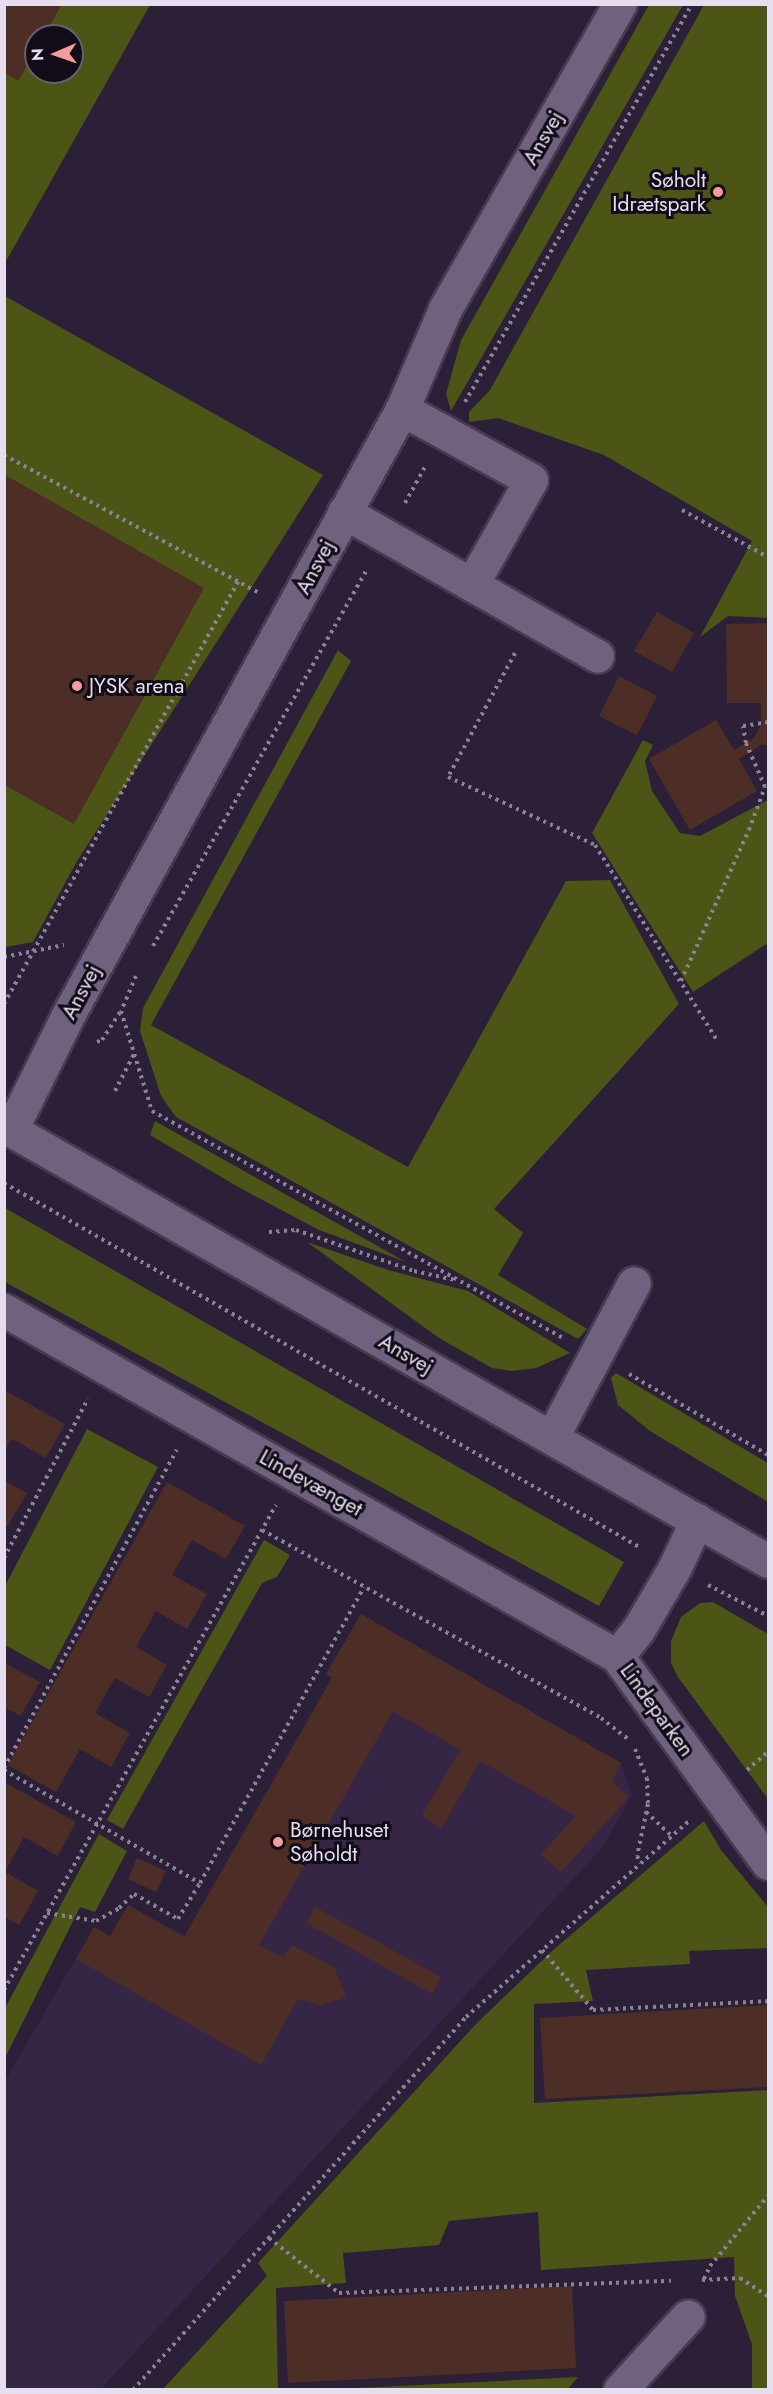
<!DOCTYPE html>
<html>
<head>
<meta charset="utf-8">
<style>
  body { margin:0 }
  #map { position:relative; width:773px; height:2394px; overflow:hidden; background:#2c1f38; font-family:Jost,sans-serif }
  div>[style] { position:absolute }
  .built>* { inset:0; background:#362645 }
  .green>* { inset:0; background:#4c5416 }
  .building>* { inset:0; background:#4c2e27 }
  .path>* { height:4px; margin-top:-2px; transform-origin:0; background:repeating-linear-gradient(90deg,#8c8296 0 3px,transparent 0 7.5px) }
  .roads { filter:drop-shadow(2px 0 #463b50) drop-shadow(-2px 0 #463b50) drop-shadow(0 2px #463b50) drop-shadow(0 -2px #463b50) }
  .minor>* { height:33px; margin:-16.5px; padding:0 16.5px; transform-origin:16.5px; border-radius:16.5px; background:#70627e }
  .dots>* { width:16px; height:16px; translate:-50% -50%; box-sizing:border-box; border:3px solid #110c17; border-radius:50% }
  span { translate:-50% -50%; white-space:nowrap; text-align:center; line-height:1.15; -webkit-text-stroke:6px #110c17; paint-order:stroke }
  .street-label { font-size:21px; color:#e6deee }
  .poi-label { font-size:21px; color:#e6deee }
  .right { translate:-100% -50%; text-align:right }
  .left { translate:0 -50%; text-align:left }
  .frame { position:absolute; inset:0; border:6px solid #e6deee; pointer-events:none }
  .north { position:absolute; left:24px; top:24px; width:60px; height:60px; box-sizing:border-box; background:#110c17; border:2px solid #66606d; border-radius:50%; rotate:268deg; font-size:16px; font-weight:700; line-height:24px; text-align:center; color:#e6deee }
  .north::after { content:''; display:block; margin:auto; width:21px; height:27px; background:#f59b9b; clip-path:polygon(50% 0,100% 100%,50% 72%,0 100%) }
</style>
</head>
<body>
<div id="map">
  <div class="built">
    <div style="clip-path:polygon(361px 1614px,621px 1763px,632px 1795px,602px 1848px,101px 2389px,5px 2390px,5px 2081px,94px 1927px,110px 1936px,128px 1905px,185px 1936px,332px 1678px,326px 1674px)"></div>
  </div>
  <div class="green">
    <div style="clip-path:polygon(evenodd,4px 5px,150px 5px,5px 263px,4px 263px,4px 5px,36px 36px,72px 36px,72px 72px,36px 72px,36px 36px)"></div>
    <div style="clip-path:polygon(649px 5px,683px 5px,451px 411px,446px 394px,461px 340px)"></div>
    <div style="clip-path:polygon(704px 5px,768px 5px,768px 618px,728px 616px,700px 637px,752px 541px,604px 455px,498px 418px,469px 422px,469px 412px,490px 390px)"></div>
    <div style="clip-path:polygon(5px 296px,323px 475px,76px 863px,33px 942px,5px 947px)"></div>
    <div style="clip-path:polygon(338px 650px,351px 661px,151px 1025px,408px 1167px,566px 881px,610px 880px,679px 1004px,494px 1209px,523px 1233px,498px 1275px,587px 1329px,578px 1339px,176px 1117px,161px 1096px,140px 1031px,143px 1008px)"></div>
    <div style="clip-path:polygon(643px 740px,653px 745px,645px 761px,652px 791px,680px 833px,700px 836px,768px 800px,768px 943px,693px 992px,592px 833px)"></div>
    <div style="clip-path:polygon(155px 1121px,406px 1262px,319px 1230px,240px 1188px,150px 1135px)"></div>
    <div style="clip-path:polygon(5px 1208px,624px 1562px,599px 1606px,5px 1282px)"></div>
    <div style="clip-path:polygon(307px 1242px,388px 1270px,468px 1291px,570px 1353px,536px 1368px,512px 1371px,492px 1368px,439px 1338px)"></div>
    <div style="clip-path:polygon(616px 1373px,768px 1463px,768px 1502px,650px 1431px,618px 1405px,611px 1378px)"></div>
    <div style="clip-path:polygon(87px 1429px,158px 1467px,50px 1670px,5px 1645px,5px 1586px)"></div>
    <div style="clip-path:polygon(264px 1540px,290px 1555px,277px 1577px,262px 1583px,123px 1829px,107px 1820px)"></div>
    <div style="clip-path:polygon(713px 1602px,768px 1634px,768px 1799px,678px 1677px,671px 1663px,671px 1641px,681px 1617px,700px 1603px)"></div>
    <div style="clip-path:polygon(704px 1821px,721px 1850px,768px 1907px,768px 1948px,689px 1951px,690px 1964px,586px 1970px,593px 2001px,534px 2004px,534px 2103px,768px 2090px,768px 2389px,752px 2389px,752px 2344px,735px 2296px,734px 2257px,541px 2270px,538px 2212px,449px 2221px,439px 2245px,343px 2253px,346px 2283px,276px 2288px,278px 2389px,163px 2389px,267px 2276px,258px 2263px,475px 2025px,552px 1951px)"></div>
    <div style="clip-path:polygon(99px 1834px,127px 1851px,95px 1912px,80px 1907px,5px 2058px,5px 2008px)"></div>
    <div style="clip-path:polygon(578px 2377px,568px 2389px,337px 2389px)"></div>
  </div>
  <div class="building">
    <div style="clip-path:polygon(4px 4px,62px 4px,44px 36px,36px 36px,36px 50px,18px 81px,4px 73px)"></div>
    <div style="clip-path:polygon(5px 475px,204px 588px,74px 824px,5px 785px)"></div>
    <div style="clip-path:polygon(657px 612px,694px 633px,672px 672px,634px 651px)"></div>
    <div style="clip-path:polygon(768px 623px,768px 745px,761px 745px,739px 759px,757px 791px,690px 830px,649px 759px,716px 720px,734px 750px,754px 738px,761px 725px,761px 703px,727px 703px,726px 624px)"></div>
    <div style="clip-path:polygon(619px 676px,657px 696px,637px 735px,599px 716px)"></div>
    <div style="clip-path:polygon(4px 1390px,65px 1424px,46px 1458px,12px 1439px,4px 1452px)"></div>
    <div style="clip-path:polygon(4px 1480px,27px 1493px,7px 1527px,4px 1525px)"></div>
    <div style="clip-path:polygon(167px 1482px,245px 1526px,226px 1559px,192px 1540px,172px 1575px,207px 1594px,187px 1629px,156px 1611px,136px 1647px,167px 1665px,149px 1697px,115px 1678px,95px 1713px,130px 1733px,111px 1767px,80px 1749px,56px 1792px,8px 1765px)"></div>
    <div style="clip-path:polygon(361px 1614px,621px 1763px,612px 1782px,629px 1797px,561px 1872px,541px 1854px,576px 1816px,480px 1761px,441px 1829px,422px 1815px,460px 1750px,393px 1711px,259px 1945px,283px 1957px,292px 1945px,334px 1967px,346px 1997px,320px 2006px,298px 1999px,261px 2065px,76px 1959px,94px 1927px,110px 1936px,128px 1905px,184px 1937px,332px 1678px,326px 1674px)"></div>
    <div style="clip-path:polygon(4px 1663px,40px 1682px,21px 1716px,4px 1707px)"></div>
    <div style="clip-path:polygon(4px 1782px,76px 1822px,58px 1856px,24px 1837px,5px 1872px,38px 1891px,19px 1925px,4px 1917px)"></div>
    <div style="clip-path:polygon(137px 1858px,166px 1871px,156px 1892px,128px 1879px)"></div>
    <div style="clip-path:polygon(315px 1907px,441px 1977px,432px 1994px,306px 1923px)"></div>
    <div style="clip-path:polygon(768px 2005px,768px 2087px,545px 2099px,540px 2018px)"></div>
    <div style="clip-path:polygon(572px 2286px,576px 2368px,288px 2383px,284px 2301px)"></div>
  </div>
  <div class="path">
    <div style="left:465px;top:402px;width:458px;rotate:-60.3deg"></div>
    <div style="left:4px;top:455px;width:288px;rotate:28.4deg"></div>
    <div style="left:405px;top:503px;width:43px;rotate:-61.1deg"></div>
    <div style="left:682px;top:510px;width:98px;rotate:28.7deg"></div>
    <div style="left:515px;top:653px;width:141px;rotate:118.4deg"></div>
    <div style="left:448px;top:777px;width:162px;rotate:24.8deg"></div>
    <div style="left:595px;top:845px;width:229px;rotate:58deg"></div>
    <div style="left:153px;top:946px;width:434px;rotate:-60.4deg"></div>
    <div style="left:4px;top:957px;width:61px;rotate:-11.3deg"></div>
    <div style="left:136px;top:976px;width:38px;rotate:113deg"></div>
    <div style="left:121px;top:1011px;width:105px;rotate:72.8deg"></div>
    <div style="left:152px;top:1111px;width:468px;rotate:28.9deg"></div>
    <div style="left:681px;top:981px;width:166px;rotate:-65.8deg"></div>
    <div style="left:749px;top:830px;width:46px;rotate:-69.6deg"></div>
    <div style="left:765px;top:787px;width:48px;rotate:-113.4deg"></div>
    <div style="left:746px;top:743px;width:17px;rotate:-100deg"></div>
    <div style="left:743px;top:726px;width:25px;rotate:-9deg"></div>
    <div style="left:4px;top:1004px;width:483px;rotate:-61deg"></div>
    <div style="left:97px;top:1042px;width:5px;rotate:-22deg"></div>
    <div style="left:102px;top:1040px;width:35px;rotate:-57deg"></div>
    <div style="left:115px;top:1091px;width:42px;rotate:-62.8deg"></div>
    <div style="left:4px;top:1183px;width:734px;rotate:29.81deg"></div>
    <div style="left:269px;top:1232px;width:27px;rotate:-4deg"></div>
    <div style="left:296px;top:1230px;width:125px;rotate:19.2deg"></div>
    <div style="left:414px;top:1271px;width:42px;rotate:12.4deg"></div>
    <div style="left:629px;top:1374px;width:161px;rotate:30.2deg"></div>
    <div style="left:262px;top:1530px;width:388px;rotate:29deg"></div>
    <div style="left:601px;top:1718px;width:36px;rotate:38deg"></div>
    <div style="left:4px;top:1558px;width:180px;rotate:-62.2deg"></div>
    <div style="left:708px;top:1585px;width:68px;rotate:27.3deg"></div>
    <div style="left:635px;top:1749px;width:31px;rotate:68deg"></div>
    <div style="left:647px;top:1778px;width:26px;rotate:88deg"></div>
    <div style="left:648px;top:1804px;width:53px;rotate:101.9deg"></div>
    <div style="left:637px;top:1856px;width:8px;rotate:60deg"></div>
    <div style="left:4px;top:1768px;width:362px;rotate:-61.5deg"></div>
    <div style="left:4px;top:1770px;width:226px;rotate:30deg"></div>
    <div style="left:200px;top:1883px;width:338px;rotate:-61deg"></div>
    <div style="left:747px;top:1770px;width:28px;rotate:-41deg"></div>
    <div style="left:646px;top:1812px;width:35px;rotate:43deg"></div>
    <div style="left:47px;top:1913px;width:50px;rotate:9.3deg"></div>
    <div style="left:96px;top:1921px;width:26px;rotate:-29deg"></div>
    <div style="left:119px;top:1908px;width:21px;rotate:-43deg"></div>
    <div style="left:134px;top:1894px;width:51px;rotate:29.6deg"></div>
    <div style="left:178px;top:1919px;width:42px;rotate:-58.6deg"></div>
    <div style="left:542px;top:1950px;width:79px;rotate:49.6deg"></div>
    <div style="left:593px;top:2010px;width:175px;rotate:-2.9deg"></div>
    <div style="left:4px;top:1990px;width:556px;rotate:-60.72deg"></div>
    <div style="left:269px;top:2238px;width:89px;rotate:38.2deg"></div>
    <div style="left:339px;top:2293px;width:332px;rotate:-2.1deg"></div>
    <div style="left:704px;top:2279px;width:14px;rotate:-65deg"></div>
    <div style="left:710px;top:2266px;width:91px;rotate:-50.4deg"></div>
    <div style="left:702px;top:2280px;width:38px;rotate:-3deg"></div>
    <div style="left:740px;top:2278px;width:33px;rotate:33deg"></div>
    <div style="left:133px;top:2390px;width:500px;rotate:-48.24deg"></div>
    <div style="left:466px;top:2017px;width:298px;rotate:-41.3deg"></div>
  </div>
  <div class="roads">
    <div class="minor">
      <div style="left:402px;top:409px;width:147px;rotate:28.8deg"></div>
      <div style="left:531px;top:480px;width:120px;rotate:119.6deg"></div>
      <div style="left:344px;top:512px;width:291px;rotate:29.6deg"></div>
      <div style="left:4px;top:1126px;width:879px;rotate:29.66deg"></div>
      <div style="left:11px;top:1130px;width:128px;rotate:-63.6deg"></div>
      <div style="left:68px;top:1015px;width:692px;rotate:-61.14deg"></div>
      <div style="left:402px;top:409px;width:109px;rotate:-66.7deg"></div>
      <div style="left:445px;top:309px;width:352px;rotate:-60.2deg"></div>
      <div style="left:4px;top:1310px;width:704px;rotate:29.44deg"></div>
      <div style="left:552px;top:1437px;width:174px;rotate:-62deg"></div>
      <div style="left:697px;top:1520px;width:52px;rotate:115.1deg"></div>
      <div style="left:675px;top:1567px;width:73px;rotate:120.4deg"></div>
      <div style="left:638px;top:1630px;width:33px;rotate:129deg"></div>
      <div style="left:617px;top:1656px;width:256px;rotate:53.9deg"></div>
      <div style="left:620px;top:2390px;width:100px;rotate:-47.4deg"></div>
    </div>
  </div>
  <div class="dots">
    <div style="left:718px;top:192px;background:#f59b9b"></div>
    <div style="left:77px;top:686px;background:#f59b9b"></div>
    <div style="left:278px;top:1842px;background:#f59b9b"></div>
  </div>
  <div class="street-label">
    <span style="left:543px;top:138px;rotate:-60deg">Ansvej</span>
    <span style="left:315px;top:567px;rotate:-62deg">Ansvej</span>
    <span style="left:81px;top:992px;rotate:-62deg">Ansvej</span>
    <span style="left:406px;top:1354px;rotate:30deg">Ansvej</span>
    <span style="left:311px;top:1483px;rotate:29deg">Lindevænget</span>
    <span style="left:657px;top:1710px;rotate:54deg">Lindeparken</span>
  </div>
  <div class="poi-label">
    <span class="right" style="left:706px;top:192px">Søholt<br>Idrætspark</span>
    <span class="left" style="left:89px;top:686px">JYSK arena</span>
    <span class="left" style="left:290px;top:1842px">Børnehuset<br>Søholdt</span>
  </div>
  <div class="frame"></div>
  <div class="north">N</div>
</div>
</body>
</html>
